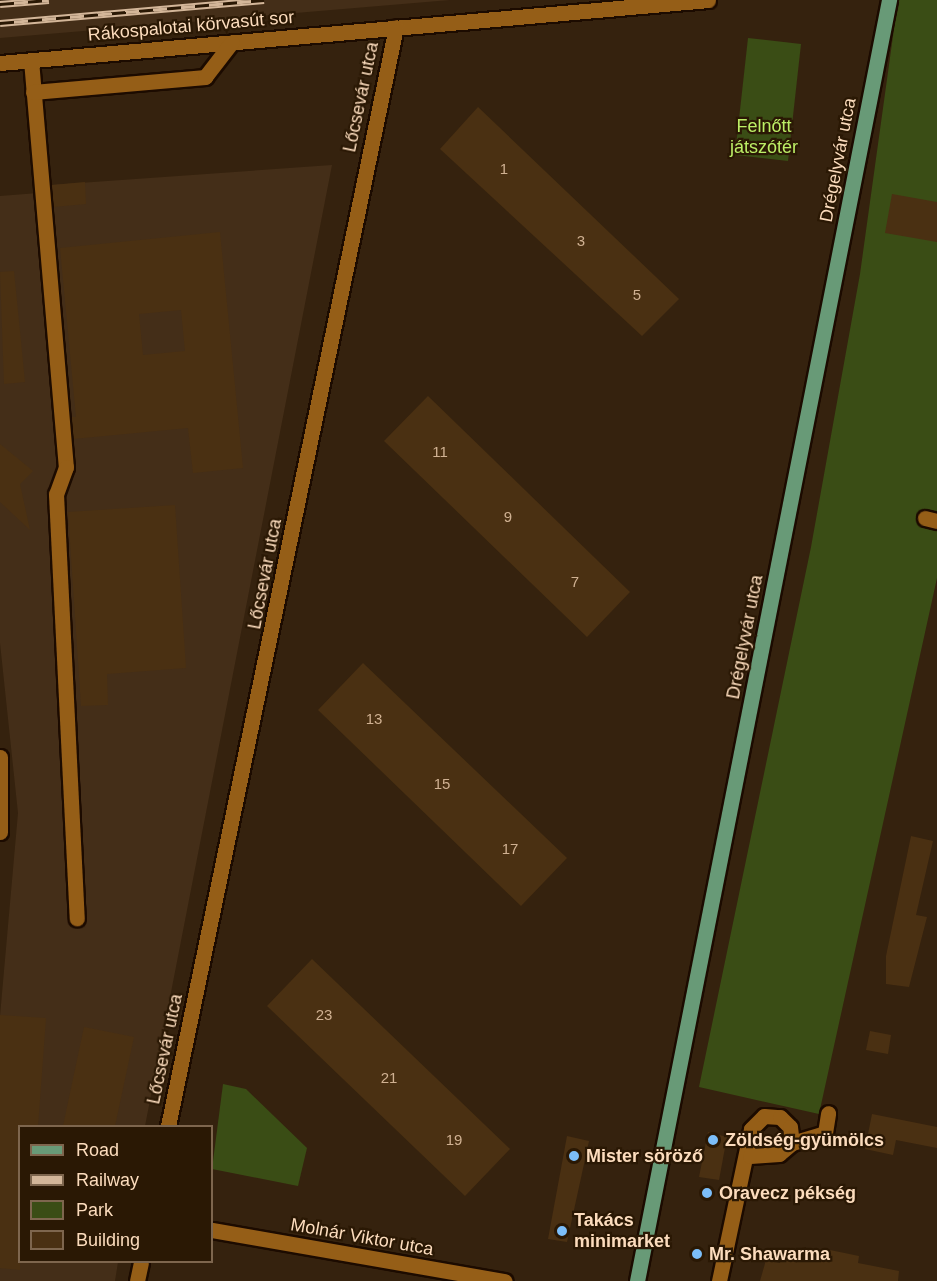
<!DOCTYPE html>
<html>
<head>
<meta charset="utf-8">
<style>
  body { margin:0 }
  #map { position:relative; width:937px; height:1281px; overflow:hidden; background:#35220e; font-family:Arial,sans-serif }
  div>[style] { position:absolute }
  .built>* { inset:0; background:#442e18 }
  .green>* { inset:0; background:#3a4d15 }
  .building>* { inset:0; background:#4a3012 }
  .roads { filter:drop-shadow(2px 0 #1c0b00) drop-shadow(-2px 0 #1c0b00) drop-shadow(0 2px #1c0b00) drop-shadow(0 -2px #1c0b00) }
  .minor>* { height:15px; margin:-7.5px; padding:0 7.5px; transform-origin:7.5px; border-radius:7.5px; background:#955e17 }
  .major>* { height:15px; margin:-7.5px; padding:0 7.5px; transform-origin:7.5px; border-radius:7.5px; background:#689a77 }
  .rail>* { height:7px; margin-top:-3.5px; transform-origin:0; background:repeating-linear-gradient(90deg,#2a1804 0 14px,#d3b699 0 28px); box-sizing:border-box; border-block:2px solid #d3b699 }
  .dots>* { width:16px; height:16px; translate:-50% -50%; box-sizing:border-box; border:3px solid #2a1804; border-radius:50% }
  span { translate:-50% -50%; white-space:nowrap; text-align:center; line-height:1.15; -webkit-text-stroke:4.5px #2a1804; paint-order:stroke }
  .number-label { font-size:15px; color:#d0b192 }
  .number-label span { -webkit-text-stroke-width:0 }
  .street-label { font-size:18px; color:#fcdcbd }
  .park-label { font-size:18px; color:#bcee66 }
  .poi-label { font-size:18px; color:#fcdcbd; font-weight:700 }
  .left { translate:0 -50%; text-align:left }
  .legend { position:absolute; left:18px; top:1125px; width:195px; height:138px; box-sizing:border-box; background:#2a1804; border:2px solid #7e664e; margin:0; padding:8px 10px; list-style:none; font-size:18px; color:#fcdcbd }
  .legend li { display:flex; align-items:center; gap:12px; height:30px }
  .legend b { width:30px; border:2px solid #7e664e }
</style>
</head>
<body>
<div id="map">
  <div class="built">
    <div style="clip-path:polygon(0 0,450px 0,0 38px)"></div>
    <div style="clip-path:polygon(332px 165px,145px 1126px,20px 1126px,20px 1262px,118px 1262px,115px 1281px,0 1281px,0 1016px,18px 813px,0 643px,0 196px,51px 192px,51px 185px)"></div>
  </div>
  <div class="green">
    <div style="clip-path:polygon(898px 0,937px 0,937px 578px,819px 1114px,699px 1087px,811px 547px,860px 274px)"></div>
    <div style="clip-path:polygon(748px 38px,801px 44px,788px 161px,735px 155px)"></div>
    <div style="clip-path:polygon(223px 1084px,246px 1089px,307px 1148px,298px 1186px,212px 1169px)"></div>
  </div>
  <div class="building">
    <div style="clip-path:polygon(478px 107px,679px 299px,642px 336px,440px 149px)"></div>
    <div style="clip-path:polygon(85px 182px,86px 204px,53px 207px,52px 185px)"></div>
    <div style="clip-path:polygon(892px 194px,937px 202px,937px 242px,885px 233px)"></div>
    <div style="clip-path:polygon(evenodd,220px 232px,243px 468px,193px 473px,188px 428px,73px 439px,72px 417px,76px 417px,60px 248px,220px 232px,181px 310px,185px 351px,143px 355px,139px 314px,181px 310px)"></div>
    <div style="clip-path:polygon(14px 271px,25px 382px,4px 384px,0 272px)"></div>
    <div style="clip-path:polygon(428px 396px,630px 592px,587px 637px,384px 441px)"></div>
    <div style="clip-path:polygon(0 444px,33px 471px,20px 484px,30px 530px,0 502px)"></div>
    <div style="clip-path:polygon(175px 505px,186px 668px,107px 674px,108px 705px,81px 706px,68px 512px)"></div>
    <div style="clip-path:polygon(363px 663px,567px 858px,521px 906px,318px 710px)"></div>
    <div style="clip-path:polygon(911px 836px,933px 841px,916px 915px,927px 917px,909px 987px,886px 984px,886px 956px)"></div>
    <div style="clip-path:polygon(312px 959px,510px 1149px,465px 1196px,267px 1006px)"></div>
    <div style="clip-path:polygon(0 1015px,46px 1018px,38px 1126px,20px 1126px,20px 1270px,0 1268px)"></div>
    <div style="clip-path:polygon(84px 1027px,134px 1037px,115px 1126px,63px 1126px)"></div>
    <div style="clip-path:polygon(870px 1031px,891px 1035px,888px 1054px,866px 1050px)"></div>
    <div style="clip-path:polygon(872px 1114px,937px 1127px,937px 1148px,896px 1140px,893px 1155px,865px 1149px)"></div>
    <div style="clip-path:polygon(708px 1132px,727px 1137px,719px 1180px,699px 1177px)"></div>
    <div style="clip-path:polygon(567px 1136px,589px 1141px,567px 1242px,548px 1239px)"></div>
    <div style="clip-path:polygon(783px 1249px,829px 1257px,830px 1250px,859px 1256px,858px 1263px,899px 1271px,898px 1281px,760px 1281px,766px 1260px,780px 1263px)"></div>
  </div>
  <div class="roads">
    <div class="minor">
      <div style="left:31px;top:60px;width:409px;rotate:85.1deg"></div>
      <div style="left:66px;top:467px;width:29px;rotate:110deg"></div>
      <div style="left:56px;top:494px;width:425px;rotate:87.2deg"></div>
      <div style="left:0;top:63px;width:711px;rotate:-5.08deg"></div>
      <div style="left:33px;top:92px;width:173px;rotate:-5deg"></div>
      <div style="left:205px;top:77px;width:44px;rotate:-52.4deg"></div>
      <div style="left:925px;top:518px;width:12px;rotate:14deg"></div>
      <div style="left:0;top:757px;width:75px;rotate:90deg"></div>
      <div style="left:168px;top:1126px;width:1122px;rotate:-78.28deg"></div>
      <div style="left:792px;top:1143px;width:34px;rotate:-17deg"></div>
      <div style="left:825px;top:1133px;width:20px;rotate:-81deg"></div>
      <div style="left:212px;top:1230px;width:297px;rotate:9.9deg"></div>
      <div style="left:137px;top:1281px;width:19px;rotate:-78deg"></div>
      <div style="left:719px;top:1281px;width:155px;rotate:-78.1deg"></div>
      <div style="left:751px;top:1129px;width:18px;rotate:-45deg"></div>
      <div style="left:764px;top:1116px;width:16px;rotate:4deg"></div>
      <div style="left:780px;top:1117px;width:14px;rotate:45deg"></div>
      <div style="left:790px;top:1127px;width:16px;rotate:83deg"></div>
      <div style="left:792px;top:1143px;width:17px;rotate:140deg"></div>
      <div style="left:779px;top:1154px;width:29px;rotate:176deg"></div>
    </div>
    <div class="major">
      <div style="left:637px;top:1281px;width:1306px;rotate:-78.87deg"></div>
    </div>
  </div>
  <div class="rail">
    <div style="left:0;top:4px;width:49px;rotate:-4.7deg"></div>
    <div style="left:0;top:23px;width:265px;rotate:-5deg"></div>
  </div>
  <div class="dots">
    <div style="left:713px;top:1140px;background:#7cbef9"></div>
    <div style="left:574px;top:1156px;background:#7cbef9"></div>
    <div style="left:707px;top:1193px;background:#7cbef9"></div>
    <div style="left:562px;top:1231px;background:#7cbef9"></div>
    <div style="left:697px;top:1254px;background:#7cbef9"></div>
  </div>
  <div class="number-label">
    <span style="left:504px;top:169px">1</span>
    <span style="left:581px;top:241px">3</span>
    <span style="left:637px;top:295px">5</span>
    <span style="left:440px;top:452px">11</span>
    <span style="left:508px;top:517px">9</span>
    <span style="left:575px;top:582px">7</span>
    <span style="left:374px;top:719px">13</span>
    <span style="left:442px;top:784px">15</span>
    <span style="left:510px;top:849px">17</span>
    <span style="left:324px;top:1015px">23</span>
    <span style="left:389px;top:1078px">21</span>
    <span style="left:454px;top:1140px">19</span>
  </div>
  <div class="street-label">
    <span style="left:191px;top:26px;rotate:-5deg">Rákospalotai körvasút sor</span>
    <span style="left:361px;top:97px;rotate:-78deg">Lőcsevár utca</span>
    <span style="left:838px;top:160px;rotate:-79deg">Drégelyvár utca</span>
    <span style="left:265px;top:574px;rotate:-79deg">Lőcsevár utca</span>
    <span style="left:745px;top:637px;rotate:-79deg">Drégelyvár utca</span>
    <span style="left:165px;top:1049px;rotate:-78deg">Lőcsevár utca</span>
    <span style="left:362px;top:1237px;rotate:10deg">Molnár Viktor utca</span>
  </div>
  <div class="park-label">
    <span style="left:764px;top:137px">Felnőtt<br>játszótér</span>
  </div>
  <div class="poi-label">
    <span class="left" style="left:725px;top:1140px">Zöldség-gyümölcs</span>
    <span class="left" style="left:586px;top:1156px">Mister söröző</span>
    <span class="left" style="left:719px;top:1193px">Oravecz pékség</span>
    <span class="left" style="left:574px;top:1231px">Takács<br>minimarket</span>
    <span class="left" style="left:709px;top:1254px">Mr. Shawarma</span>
  </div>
  <ul class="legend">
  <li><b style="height:8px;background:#689a77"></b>Road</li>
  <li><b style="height:8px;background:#d3b699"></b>Railway</li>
  <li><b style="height:16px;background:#3a4d15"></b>Park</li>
  <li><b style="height:16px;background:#4a3012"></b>Building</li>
  </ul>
</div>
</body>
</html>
